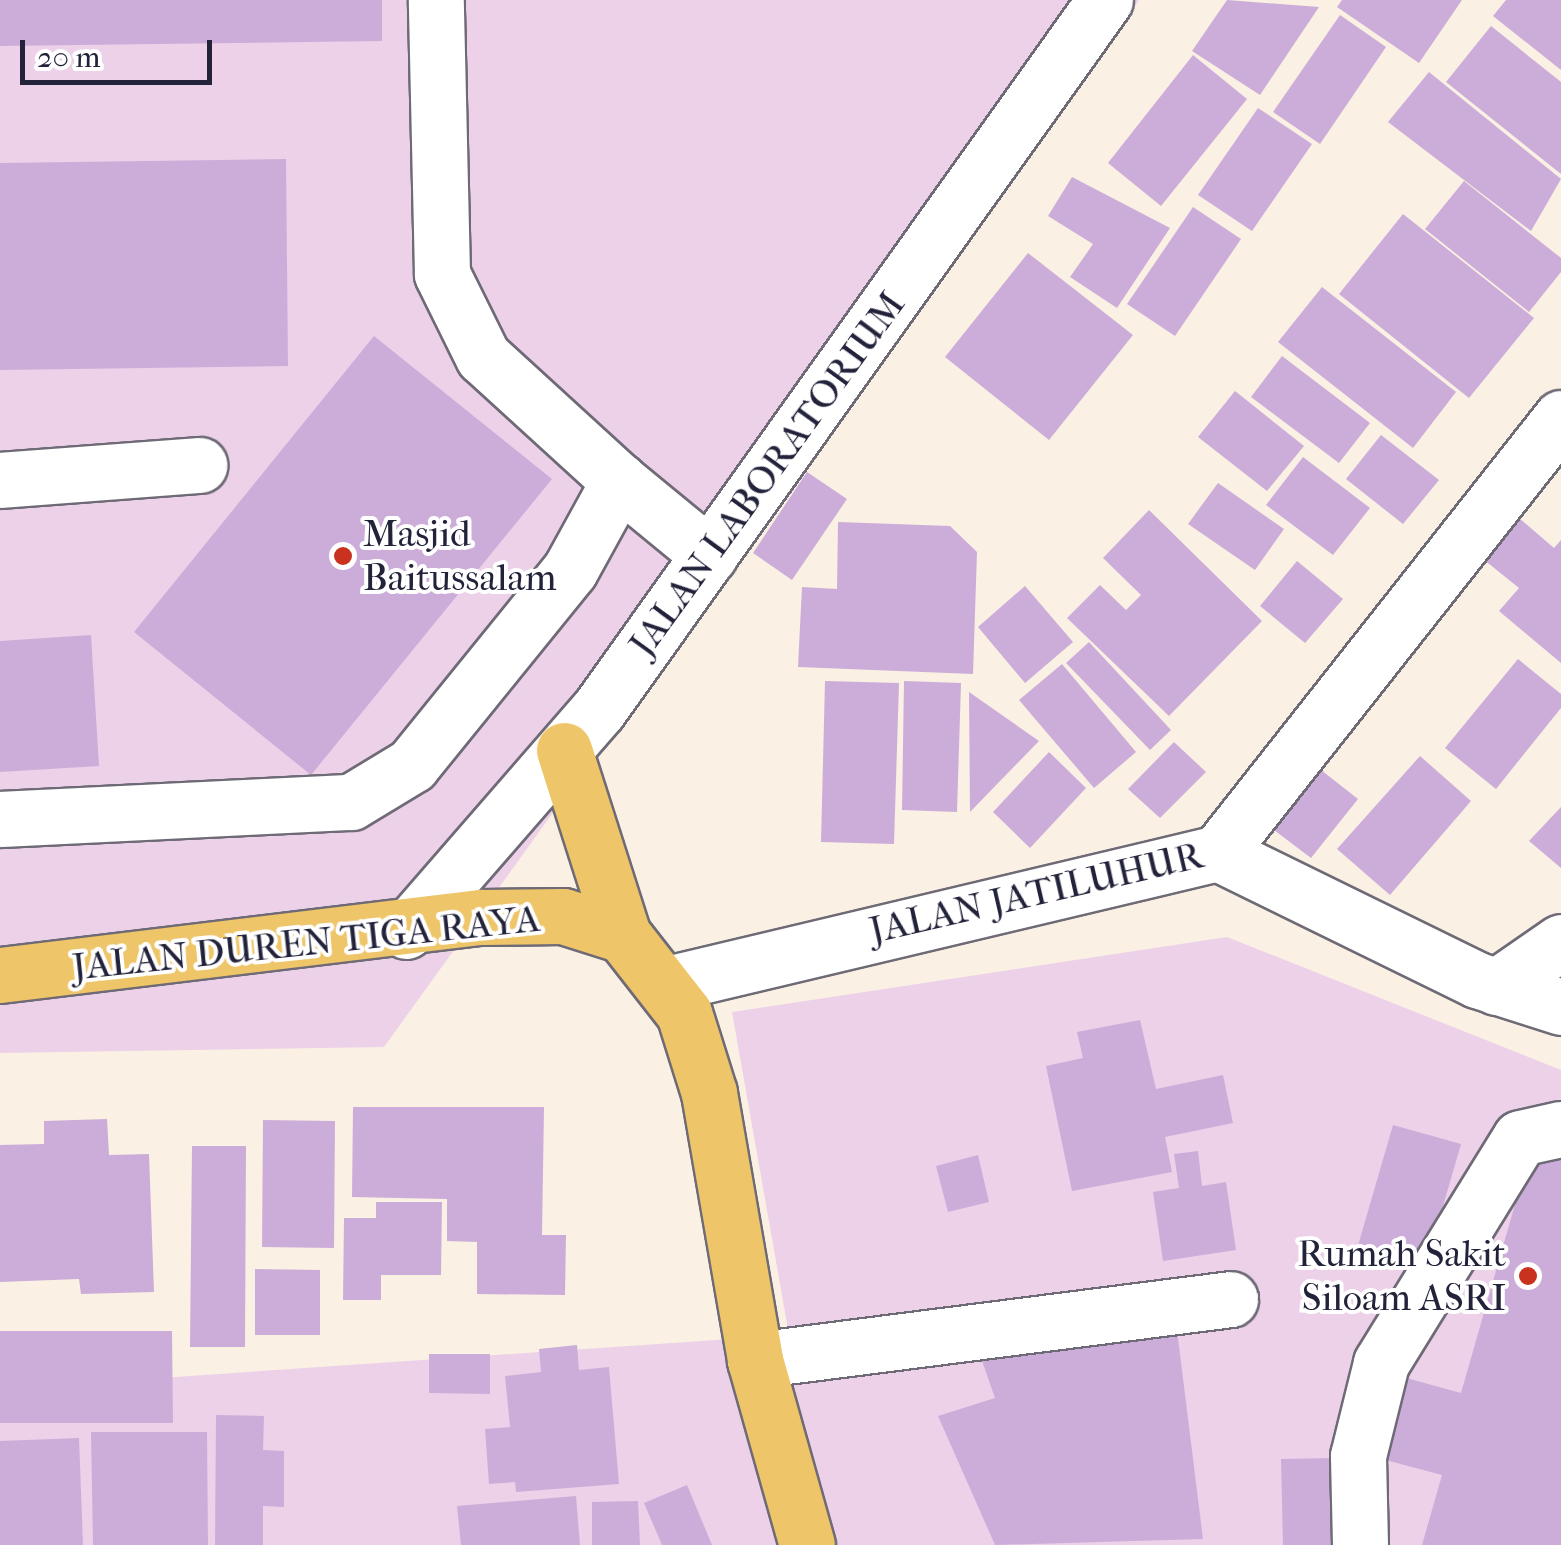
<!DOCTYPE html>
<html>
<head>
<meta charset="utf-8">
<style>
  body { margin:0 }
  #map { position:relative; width:1561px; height:1545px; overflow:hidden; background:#faf0e3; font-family:"IM FELL French Canon",serif }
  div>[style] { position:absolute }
  .built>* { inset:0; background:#ecd1e9 }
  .building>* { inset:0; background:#ccadd9 }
  .roads { filter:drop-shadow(2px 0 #6e6a76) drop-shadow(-2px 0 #6e6a76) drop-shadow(0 2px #6e6a76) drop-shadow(0 -2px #6e6a76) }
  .minor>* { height:55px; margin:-27.5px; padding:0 27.5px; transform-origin:27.5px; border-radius:27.5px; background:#fff }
  .major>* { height:55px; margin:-27.5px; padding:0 27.5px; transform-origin:27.5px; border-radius:27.5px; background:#eec569 }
  .dots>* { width:28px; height:28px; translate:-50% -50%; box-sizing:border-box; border:5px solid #fff; border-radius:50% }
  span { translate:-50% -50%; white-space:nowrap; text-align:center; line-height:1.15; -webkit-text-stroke:8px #fff; paint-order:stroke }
  .street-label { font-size:38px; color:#22223b }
  .poi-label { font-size:38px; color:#22223b }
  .left { translate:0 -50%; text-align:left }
  .right { translate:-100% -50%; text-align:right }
  .scale { position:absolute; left:20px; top:40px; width:192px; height:45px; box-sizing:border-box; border:5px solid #22223b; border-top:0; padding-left:12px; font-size:30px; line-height:35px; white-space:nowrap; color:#22223b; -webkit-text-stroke:8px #fff; paint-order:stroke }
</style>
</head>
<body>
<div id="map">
  <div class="built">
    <div style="clip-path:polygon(0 0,1139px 0,384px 1047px,0 1053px)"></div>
    <div style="clip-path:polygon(1227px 937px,1561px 1070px,1561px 1545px,0 1545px,0 1389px,789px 1335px,732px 1012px)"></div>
  </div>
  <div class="building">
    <div style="clip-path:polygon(0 0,382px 0,382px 41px,0 46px)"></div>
    <div style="clip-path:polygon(1227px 0,1319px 7px,1260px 95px,1192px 51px)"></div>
    <div style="clip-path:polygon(1342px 0,1462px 0,1419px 63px,1337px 7px)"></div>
    <div style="clip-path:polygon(1506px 0,1561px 0,1561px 70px,1493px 16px)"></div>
    <div style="clip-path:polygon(1340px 15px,1386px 47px,1320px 144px,1273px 112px)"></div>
    <div style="clip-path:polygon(1491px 26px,1561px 82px,1561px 174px,1446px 82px)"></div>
    <div style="clip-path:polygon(1193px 55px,1247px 99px,1161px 206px,1108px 163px)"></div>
    <div style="clip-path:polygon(1429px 72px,1561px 179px,1531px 231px,1388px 122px)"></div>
    <div style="clip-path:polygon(1258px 108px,1312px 144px,1252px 231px,1198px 195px)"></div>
    <div style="clip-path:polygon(286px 159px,288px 366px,0 370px,0 163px)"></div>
    <div style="clip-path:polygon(1072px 177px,1170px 228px,1117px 308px,1070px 277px,1093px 244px,1048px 216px)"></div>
    <div style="clip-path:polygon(1464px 181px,1561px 258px,1561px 272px,1529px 312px,1425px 229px)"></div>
    <div style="clip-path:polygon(1193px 207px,1241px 239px,1175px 336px,1127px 304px)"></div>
    <div style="clip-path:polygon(1403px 214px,1534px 318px,1469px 398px,1339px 294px)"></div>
    <div style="clip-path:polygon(1028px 253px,1133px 335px,1049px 440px,945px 357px)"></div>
    <div style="clip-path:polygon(1322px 287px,1456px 392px,1413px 448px,1278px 342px)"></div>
    <div style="clip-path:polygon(374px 336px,552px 479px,311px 775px,134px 632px)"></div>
    <div style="clip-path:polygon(1282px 356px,1370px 423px,1339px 463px,1251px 397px)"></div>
    <div style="clip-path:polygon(1235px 391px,1304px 446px,1267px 491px,1198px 437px)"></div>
    <div style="clip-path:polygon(1381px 435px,1439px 480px,1403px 524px,1346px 479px)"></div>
    <div style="clip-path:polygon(1303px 457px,1370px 508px,1333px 555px,1266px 505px)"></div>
    <div style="clip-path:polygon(807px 472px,847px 499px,792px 580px,753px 553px)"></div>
    <div style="clip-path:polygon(1218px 483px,1284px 529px,1255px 570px,1188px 524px)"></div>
    <div style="clip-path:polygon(1149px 510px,1262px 621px,1169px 716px,1067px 618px,1100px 585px,1126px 610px,1141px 595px,1103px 558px)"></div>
    <div style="clip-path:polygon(1518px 517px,1554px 548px,1561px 540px,1561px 663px,1499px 611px,1519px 588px,1483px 559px)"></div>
    <div style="clip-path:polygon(838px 522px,950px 526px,977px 552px,973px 674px,798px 667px,802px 587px,837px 589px)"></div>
    <div style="clip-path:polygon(1297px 561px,1343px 599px,1305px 643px,1260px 606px)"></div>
    <div style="clip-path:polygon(1025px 586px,1073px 642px,1025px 683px,978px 627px)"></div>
    <div style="clip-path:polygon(91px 635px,99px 766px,0 772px,0 641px)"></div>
    <div style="clip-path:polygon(1089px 642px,1171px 730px,1150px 750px,1066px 663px)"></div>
    <div style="clip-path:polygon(1518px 659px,1561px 694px,1561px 708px,1496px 789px,1445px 748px)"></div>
    <div style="clip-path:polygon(1062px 664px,1136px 752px,1094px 788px,1019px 700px)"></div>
    <div style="clip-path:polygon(825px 681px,899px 683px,894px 844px,821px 842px)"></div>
    <div style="clip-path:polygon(904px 681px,961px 683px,957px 812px,902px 810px)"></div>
    <div style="clip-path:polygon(969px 692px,1039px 741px,970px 812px)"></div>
    <div style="clip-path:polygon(1174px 742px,1206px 772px,1160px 818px,1128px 789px)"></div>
    <div style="clip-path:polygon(1049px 752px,1086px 788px,1030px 848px,993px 812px)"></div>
    <div style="clip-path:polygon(1420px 756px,1471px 801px,1390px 895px,1337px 849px)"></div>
    <div style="clip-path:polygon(1321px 770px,1358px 799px,1311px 858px,1274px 830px)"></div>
    <div style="clip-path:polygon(1561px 807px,1561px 868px,1529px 841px)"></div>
    <div style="clip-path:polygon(1140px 1020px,1156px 1089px,1223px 1075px,1233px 1123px,1165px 1137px,1172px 1172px,1072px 1191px,1046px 1066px,1083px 1058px,1077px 1032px)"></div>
    <div style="clip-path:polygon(353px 1107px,544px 1107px,542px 1235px,566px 1235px,565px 1295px,477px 1294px,477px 1242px,447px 1241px,447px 1199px,352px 1197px)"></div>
    <div style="clip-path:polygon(107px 1119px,109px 1155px,149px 1154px,154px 1292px,81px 1294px,79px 1279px,0 1282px,0 1145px,44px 1144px,44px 1121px)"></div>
    <div style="clip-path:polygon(263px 1120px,335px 1121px,334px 1248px,262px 1247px)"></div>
    <div style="clip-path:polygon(1393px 1125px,1461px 1144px,1425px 1268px,1357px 1249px)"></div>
    <div style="clip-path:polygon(192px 1146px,246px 1146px,245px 1347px,190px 1347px)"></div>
    <div style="clip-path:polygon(1539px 1149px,1561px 1155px,1561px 1545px,1422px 1545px,1442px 1475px,1378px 1458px,1399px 1376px,1461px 1393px,1524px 1173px)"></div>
    <div style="clip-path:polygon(1198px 1151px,1202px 1186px,1226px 1182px,1236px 1250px,1163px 1261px,1153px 1192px,1179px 1188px,1174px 1154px)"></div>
    <div style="clip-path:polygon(978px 1155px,989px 1202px,948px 1212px,936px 1166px)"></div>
    <div style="clip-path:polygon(376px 1202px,442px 1202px,441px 1275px,381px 1275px,381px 1300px,343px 1300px,344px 1218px,376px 1218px)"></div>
    <div style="clip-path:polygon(255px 1269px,320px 1270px,320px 1335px,255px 1335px)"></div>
    <div style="clip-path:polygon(1175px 1314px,1203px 1539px,995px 1545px,938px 1416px,995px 1398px,974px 1338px)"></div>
    <div style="clip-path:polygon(0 1331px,172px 1331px,173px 1423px,0 1423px)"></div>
    <div style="clip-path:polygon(577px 1345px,579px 1370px,609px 1367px,619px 1484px,516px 1492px,515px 1482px,489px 1484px,485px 1429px,510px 1427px,505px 1376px,541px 1372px,539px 1349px)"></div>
    <div style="clip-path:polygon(429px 1354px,490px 1354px,490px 1394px,429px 1393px)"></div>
    <div style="clip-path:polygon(216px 1415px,264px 1416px,263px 1450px,284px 1451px,284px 1507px,263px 1506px,263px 1545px,215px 1545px)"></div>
    <div style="clip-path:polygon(91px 1432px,207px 1432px,208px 1545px,93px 1545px)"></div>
    <div style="clip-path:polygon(79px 1438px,83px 1545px,0 1545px,0 1441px)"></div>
    <div style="clip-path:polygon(1337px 1458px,1338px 1545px,1283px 1545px,1281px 1459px)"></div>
    <div style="clip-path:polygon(687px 1485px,712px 1545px,662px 1545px,644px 1503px)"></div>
    <div style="clip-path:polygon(576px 1496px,580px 1545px,461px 1545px,457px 1506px)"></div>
    <div style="clip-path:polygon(638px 1501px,640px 1545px,592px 1545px,592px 1502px)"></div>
  </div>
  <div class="roads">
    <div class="minor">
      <div style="left:0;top:480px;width:200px;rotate:-4.3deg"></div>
      <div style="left:619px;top:481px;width:117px;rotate:39.4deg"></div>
      <div style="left:0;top:819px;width:351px;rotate:-2.8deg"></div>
      <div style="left:351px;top:802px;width:71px;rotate:-31.2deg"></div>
      <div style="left:412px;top:765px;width:251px;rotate:-51deg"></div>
      <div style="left:570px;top:570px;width:102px;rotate:-61.2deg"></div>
      <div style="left:619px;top:481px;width:184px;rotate:-137.6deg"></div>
      <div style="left:483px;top:357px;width:93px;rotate:-116.3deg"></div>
      <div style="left:442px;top:274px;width:274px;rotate:-91.3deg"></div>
      <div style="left:1218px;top:853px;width:288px;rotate:26.1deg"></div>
      <div style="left:1477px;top:980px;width:88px;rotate:17.8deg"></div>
      <div style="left:406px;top:931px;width:294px;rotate:-49deg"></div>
      <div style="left:599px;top:709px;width:871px;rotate:-54.49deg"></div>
      <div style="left:667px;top:984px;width:566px;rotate:-13.37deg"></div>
      <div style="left:1218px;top:853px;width:554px;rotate:-51.74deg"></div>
      <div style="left:1496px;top:987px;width:79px;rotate:-34.7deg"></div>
      <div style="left:755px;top:1360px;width:479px;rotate:-7.3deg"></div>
      <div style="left:1360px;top:1545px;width:89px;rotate:-91.3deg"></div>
      <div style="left:1358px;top:1456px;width:96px;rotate:-76.1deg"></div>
      <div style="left:1381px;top:1363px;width:264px;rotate:-58.3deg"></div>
      <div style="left:1520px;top:1138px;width:42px;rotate:-12.4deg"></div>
    </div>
    <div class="major">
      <div style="left:564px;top:750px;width:194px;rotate:72.3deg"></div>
      <div style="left:0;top:975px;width:485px;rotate:-6.9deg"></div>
      <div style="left:482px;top:917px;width:81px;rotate:-0.7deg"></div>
      <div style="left:563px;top:916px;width:63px;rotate:17.6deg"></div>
      <div style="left:623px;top:935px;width:99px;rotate:52deg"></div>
      <div style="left:684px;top:1013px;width:84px;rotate:72.6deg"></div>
      <div style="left:709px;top:1093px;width:271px;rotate:80.2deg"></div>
      <div style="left:755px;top:1360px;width:192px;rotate:74.3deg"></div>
    </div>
  </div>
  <div class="dots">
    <div style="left:343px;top:556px;background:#c8321e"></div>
    <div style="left:1528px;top:1276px;background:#c8321e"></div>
  </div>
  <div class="street-label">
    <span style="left:767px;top:474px;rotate:-54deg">JALAN LABORATORIUM</span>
    <span style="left:1036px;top:893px;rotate:-13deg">JALAN JATILUHUR</span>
    <span style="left:306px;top:943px;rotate:-6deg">JALAN DUREN TIGA RAYA</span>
  </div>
  <div class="poi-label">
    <span class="left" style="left:363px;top:556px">Masjid<br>Baitussalam</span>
    <span class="right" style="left:1506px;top:1276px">Rumah Sakit<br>Siloam ASRI</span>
  </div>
  <div class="scale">20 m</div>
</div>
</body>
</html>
